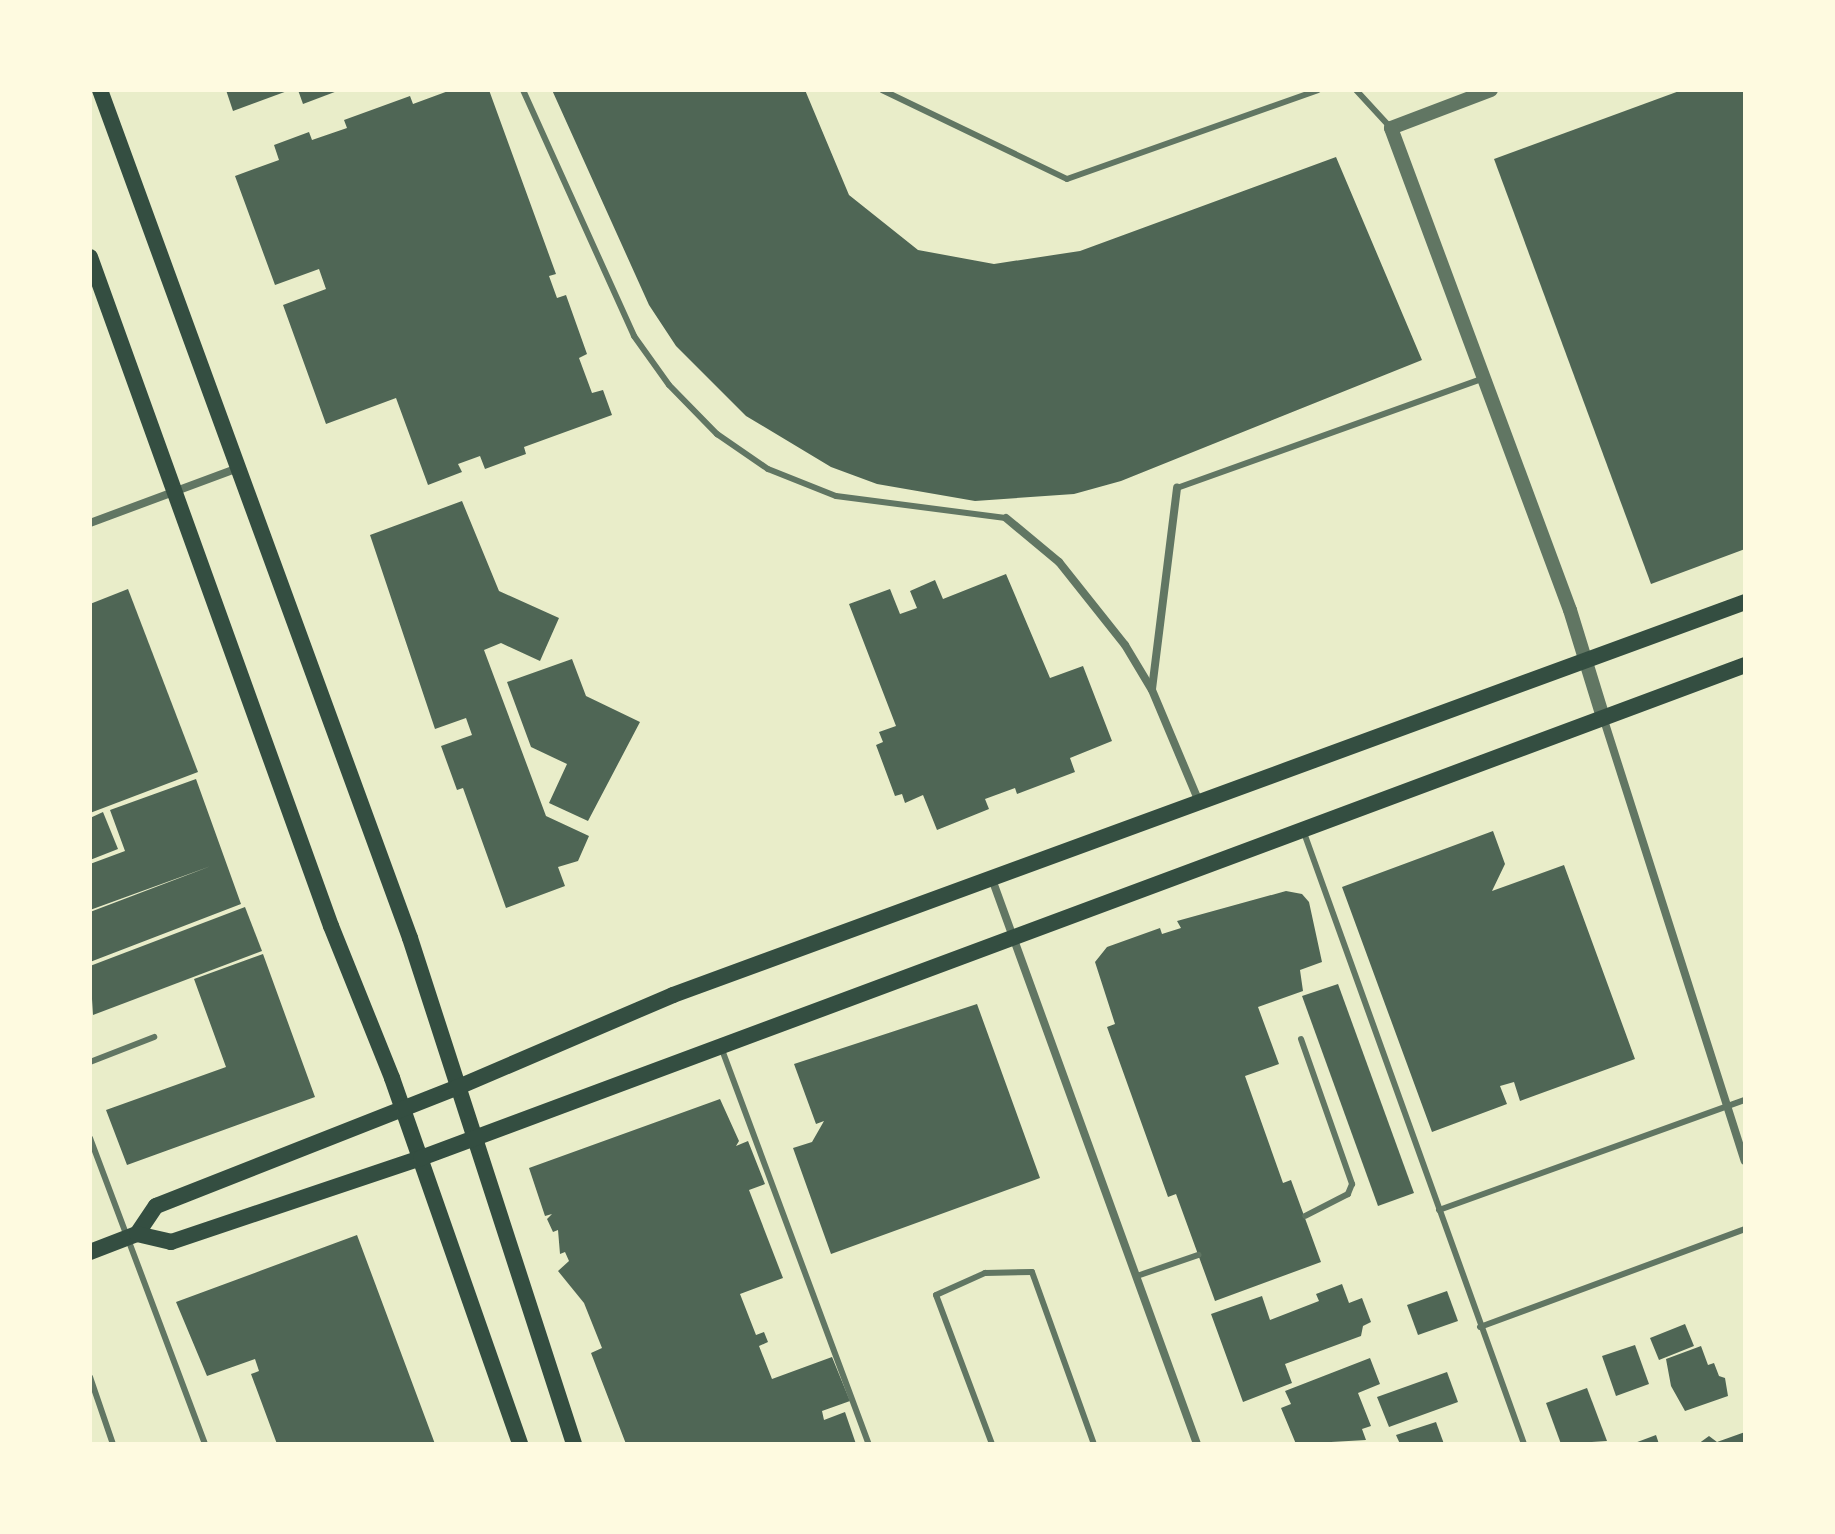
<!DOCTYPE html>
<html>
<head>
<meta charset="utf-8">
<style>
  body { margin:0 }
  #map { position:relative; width:1835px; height:1534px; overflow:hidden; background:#e9edc9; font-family:"DejaVu Sans",sans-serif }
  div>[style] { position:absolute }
  .building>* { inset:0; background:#4f6655 }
  .service>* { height:6px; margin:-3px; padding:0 3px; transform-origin:3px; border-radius:3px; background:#617663 }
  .minor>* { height:8px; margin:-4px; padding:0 4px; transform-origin:4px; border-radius:4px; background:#617663 }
  .tertiary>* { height:14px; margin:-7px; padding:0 7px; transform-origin:7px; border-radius:7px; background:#617663 }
  .secondary>* { height:16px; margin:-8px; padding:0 8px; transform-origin:8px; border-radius:8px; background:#344e41 }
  span { translate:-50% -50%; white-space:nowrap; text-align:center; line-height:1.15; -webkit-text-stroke:6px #fefae0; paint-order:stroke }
  .frame { position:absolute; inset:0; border:92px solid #fefae0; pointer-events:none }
</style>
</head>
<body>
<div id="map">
  <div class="building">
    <div style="clip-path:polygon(226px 90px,290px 90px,233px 111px)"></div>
    <div style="clip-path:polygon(298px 90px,340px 90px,303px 104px)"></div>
    <div style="clip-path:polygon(451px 90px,489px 90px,556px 274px,549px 276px,557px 298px,566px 295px,587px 354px,579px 358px,592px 393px,603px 390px,612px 415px,524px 447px,526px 454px,485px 469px,480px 456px,458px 464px,462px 472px,428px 485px,396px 398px,326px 424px,283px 305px,326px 289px,319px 269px,275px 285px,235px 176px,279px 160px,274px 145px,309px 132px,312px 140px,347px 128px,344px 120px,410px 96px,413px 104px)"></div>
    <div style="clip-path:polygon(552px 90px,805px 90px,849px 195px,918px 250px,994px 264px,1080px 251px,1336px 157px,1422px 360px,1121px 481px,1074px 494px,975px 501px,877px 484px,831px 467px,746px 416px,676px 346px,649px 305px)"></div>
    <div style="clip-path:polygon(1682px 90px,1745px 90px,1745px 549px,1651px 584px,1494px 159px)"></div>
    <div style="clip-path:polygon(462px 501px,499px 591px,559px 618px,540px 661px,501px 643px,484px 650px,546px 816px,589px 836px,578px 861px,558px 867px,565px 886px,506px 908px,463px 788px,457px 790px,441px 746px,472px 735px,466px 718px,435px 729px,370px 535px)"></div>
    <div style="clip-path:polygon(1006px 574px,1050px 678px,1083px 666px,1112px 741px,1070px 758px,1075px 772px,1017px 794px,1015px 788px,985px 799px,989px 809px,937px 830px,923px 795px,905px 803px,902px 794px,895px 796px,876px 745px,883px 742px,879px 732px,896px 726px,849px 604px,890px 589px,900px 614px,917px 608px,910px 591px,935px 580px,943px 599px)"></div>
    <div style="clip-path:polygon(128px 589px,198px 772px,90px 813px,90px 604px)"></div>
    <div style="clip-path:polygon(572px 659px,586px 696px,640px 722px,588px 821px,549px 803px,567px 764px,531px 747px,507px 682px)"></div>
    <div style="clip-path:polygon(196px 779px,241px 904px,90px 962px,90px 912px,211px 866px,90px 910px,90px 864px,125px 851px,110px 810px)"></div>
    <div style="clip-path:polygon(103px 812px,118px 849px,90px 860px,90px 818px)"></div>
    <div style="clip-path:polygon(1493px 831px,1505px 864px,1492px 891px,1564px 865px,1635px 1059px,1520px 1101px,1514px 1082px,1500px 1086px,1507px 1104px,1432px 1132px,1342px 887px)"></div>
    <div style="clip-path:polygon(1286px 891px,1302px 894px,1309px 902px,1322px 962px,1300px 970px,1303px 991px,1258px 1007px,1279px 1064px,1245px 1076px,1283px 1183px,1291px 1180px,1321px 1262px,1215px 1301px,1176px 1194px,1168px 1197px,1107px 1027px,1115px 1024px,1095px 962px,1107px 947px,1160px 928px,1162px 934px,1181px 928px,1177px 921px)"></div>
    <div style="clip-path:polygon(245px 907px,262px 951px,93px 1015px,90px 966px)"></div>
    <div style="clip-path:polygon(263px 954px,315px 1097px,127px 1165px,106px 1110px,226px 1067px,194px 979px)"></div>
    <div style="clip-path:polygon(1338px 984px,1414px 1193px,1378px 1206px,1302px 996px)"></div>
    <div style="clip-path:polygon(977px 1004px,1040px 1178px,831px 1254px,793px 1148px,812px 1142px,824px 1121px,816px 1124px,794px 1064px)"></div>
    <div style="clip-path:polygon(720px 1099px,739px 1141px,736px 1146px,748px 1141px,765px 1184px,749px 1190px,783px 1278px,740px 1294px,756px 1335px,764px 1332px,768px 1342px,759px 1346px,772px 1379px,832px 1357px,850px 1401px,822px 1411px,824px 1420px,845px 1412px,856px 1444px,626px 1444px,591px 1353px,602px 1348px,584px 1303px,558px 1271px,569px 1261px,565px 1252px,560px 1254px,558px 1230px,553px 1232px,547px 1219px,552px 1214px,545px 1216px,529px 1168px)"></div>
    <div style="clip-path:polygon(357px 1235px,435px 1444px,277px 1444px,251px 1374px,259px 1371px,255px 1359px,207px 1376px,176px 1302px)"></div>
    <div style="clip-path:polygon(1342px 1284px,1349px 1303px,1362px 1298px,1371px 1322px,1363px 1326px,1361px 1336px,1285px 1364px,1292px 1383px,1243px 1402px,1211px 1314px,1262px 1296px,1270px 1320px,1319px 1301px,1316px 1294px)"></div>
    <div style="clip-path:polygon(1447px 1291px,1458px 1321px,1418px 1335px,1407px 1305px)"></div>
    <div style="clip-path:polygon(1685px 1324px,1694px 1346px,1659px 1360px,1650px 1338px)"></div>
    <div style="clip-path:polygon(1635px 1345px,1649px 1384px,1616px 1396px,1602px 1356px)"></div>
    <div style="clip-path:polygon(1701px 1346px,1708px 1365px,1714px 1363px,1719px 1376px,1725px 1378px,1728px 1396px,1685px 1411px,1671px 1386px,1666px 1359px)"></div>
    <div style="clip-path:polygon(1370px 1358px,1380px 1384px,1358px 1393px,1371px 1426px,1362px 1429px,1366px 1440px,1296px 1444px,1281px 1408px,1291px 1404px,1285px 1391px)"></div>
    <div style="clip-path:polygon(1447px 1372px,1458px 1402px,1389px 1427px,1377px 1397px)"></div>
    <div style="clip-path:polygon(1587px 1388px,1607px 1441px,1561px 1444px,1546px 1403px)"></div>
    <div style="clip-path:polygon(1436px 1422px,1444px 1444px,1400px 1444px,1396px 1435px)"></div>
    <div style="clip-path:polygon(1745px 1432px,1745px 1444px,1698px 1444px,1709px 1436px,1717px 1442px)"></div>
    <div style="clip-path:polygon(1656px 1435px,1659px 1444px,1632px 1444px)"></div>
  </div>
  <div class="service">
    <div style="left:523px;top:90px;width:270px;rotate:65.7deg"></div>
    <div style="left:634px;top:336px;width:60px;rotate:54.5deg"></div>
    <div style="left:669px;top:385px;width:69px;rotate:45.6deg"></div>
    <div style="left:717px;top:434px;width:62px;rotate:34.5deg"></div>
    <div style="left:768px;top:469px;width:73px;rotate:21.7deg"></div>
    <div style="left:836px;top:496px;width:171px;rotate:7.4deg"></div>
    <div style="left:882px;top:90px;width:205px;rotate:25.7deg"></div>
    <div style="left:1067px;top:179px;width:266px;rotate:-19.5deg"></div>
    <div style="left:1356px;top:90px;width:52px;rotate:47.4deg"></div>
    <div style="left:1177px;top:488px;width:326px;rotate:-19.7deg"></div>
    <div style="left:1303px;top:830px;width:653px;rotate:70.2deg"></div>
    <div style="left:1301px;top:1039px;width:154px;rotate:70.6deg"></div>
    <div style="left:1352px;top:1184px;width:11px;rotate:112deg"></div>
    <div style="left:1348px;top:1194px;width:48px;rotate:152.9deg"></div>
    <div style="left:721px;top:1047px;width:424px;rotate:69.6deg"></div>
    <div style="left:90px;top:1062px;width:69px;rotate:-21.3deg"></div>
    <div style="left:90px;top:1138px;width:327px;rotate:69.4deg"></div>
    <div style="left:1439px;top:1210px;width:325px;rotate:-19.8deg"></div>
    <div style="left:1137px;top:1276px;width:65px;rotate:-19deg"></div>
    <div style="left:1480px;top:1327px;width:283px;rotate:-20.3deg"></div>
    <div style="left:90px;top:1377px;width:71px;rotate:71.1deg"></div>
    <div style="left:992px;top:1444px;width:159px;rotate:-110.6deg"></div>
    <div style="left:936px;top:1295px;width:54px;rotate:-24.2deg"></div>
    <div style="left:985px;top:1273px;width:47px;rotate:-1.2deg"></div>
    <div style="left:1032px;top:1272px;width:183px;rotate:70.2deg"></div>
  </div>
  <div class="minor">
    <div style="left:1006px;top:518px;width:69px;rotate:39.7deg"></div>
    <div style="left:1059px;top:562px;width:106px;rotate:51.5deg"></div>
    <div style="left:1125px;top:645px;width:52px;rotate:59deg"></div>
    <div style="left:1152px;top:690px;width:121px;rotate:67.2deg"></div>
    <div style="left:90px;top:523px;width:158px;rotate:-20.4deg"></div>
    <div style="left:1152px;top:689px;width:203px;rotate:-82.9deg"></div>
    <div style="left:1603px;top:717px;width:466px;rotate:72.3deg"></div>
    <div style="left:992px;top:879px;width:601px;rotate:70.06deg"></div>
  </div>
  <div class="tertiary">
    <div style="left:1491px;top:90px;width:107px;rotate:159.2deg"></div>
    <div style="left:1391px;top:128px;width:514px;rotate:69.63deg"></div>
    <div style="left:1570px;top:610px;width:112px;rotate:72.9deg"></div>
  </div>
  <div class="secondary">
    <div style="left:100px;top:90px;width:903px;rotate:69.92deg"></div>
    <div style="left:410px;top:938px;width:532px;rotate:72.04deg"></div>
    <div style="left:90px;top:257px;width:711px;rotate:70.19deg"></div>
    <div style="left:331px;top:926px;width:164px;rotate:68.1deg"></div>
    <div style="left:392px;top:1078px;width:388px;rotate:70.7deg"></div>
    <div style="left:137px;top:1234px;width:34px;rotate:-56deg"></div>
    <div style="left:156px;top:1206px;width:322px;rotate:-21.5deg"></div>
    <div style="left:456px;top:1088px;width:236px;rotate:-23.2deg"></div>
    <div style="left:673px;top:995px;width:1142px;rotate:-20.13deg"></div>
    <div style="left:90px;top:1252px;width:50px;rotate:-21deg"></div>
    <div style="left:137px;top:1234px;width:35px;rotate:13deg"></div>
    <div style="left:171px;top:1242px;width:264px;rotate:-18.6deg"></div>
    <div style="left:421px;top:1158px;width:1413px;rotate:-20.42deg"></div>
  </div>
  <div class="frame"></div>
</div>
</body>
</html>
